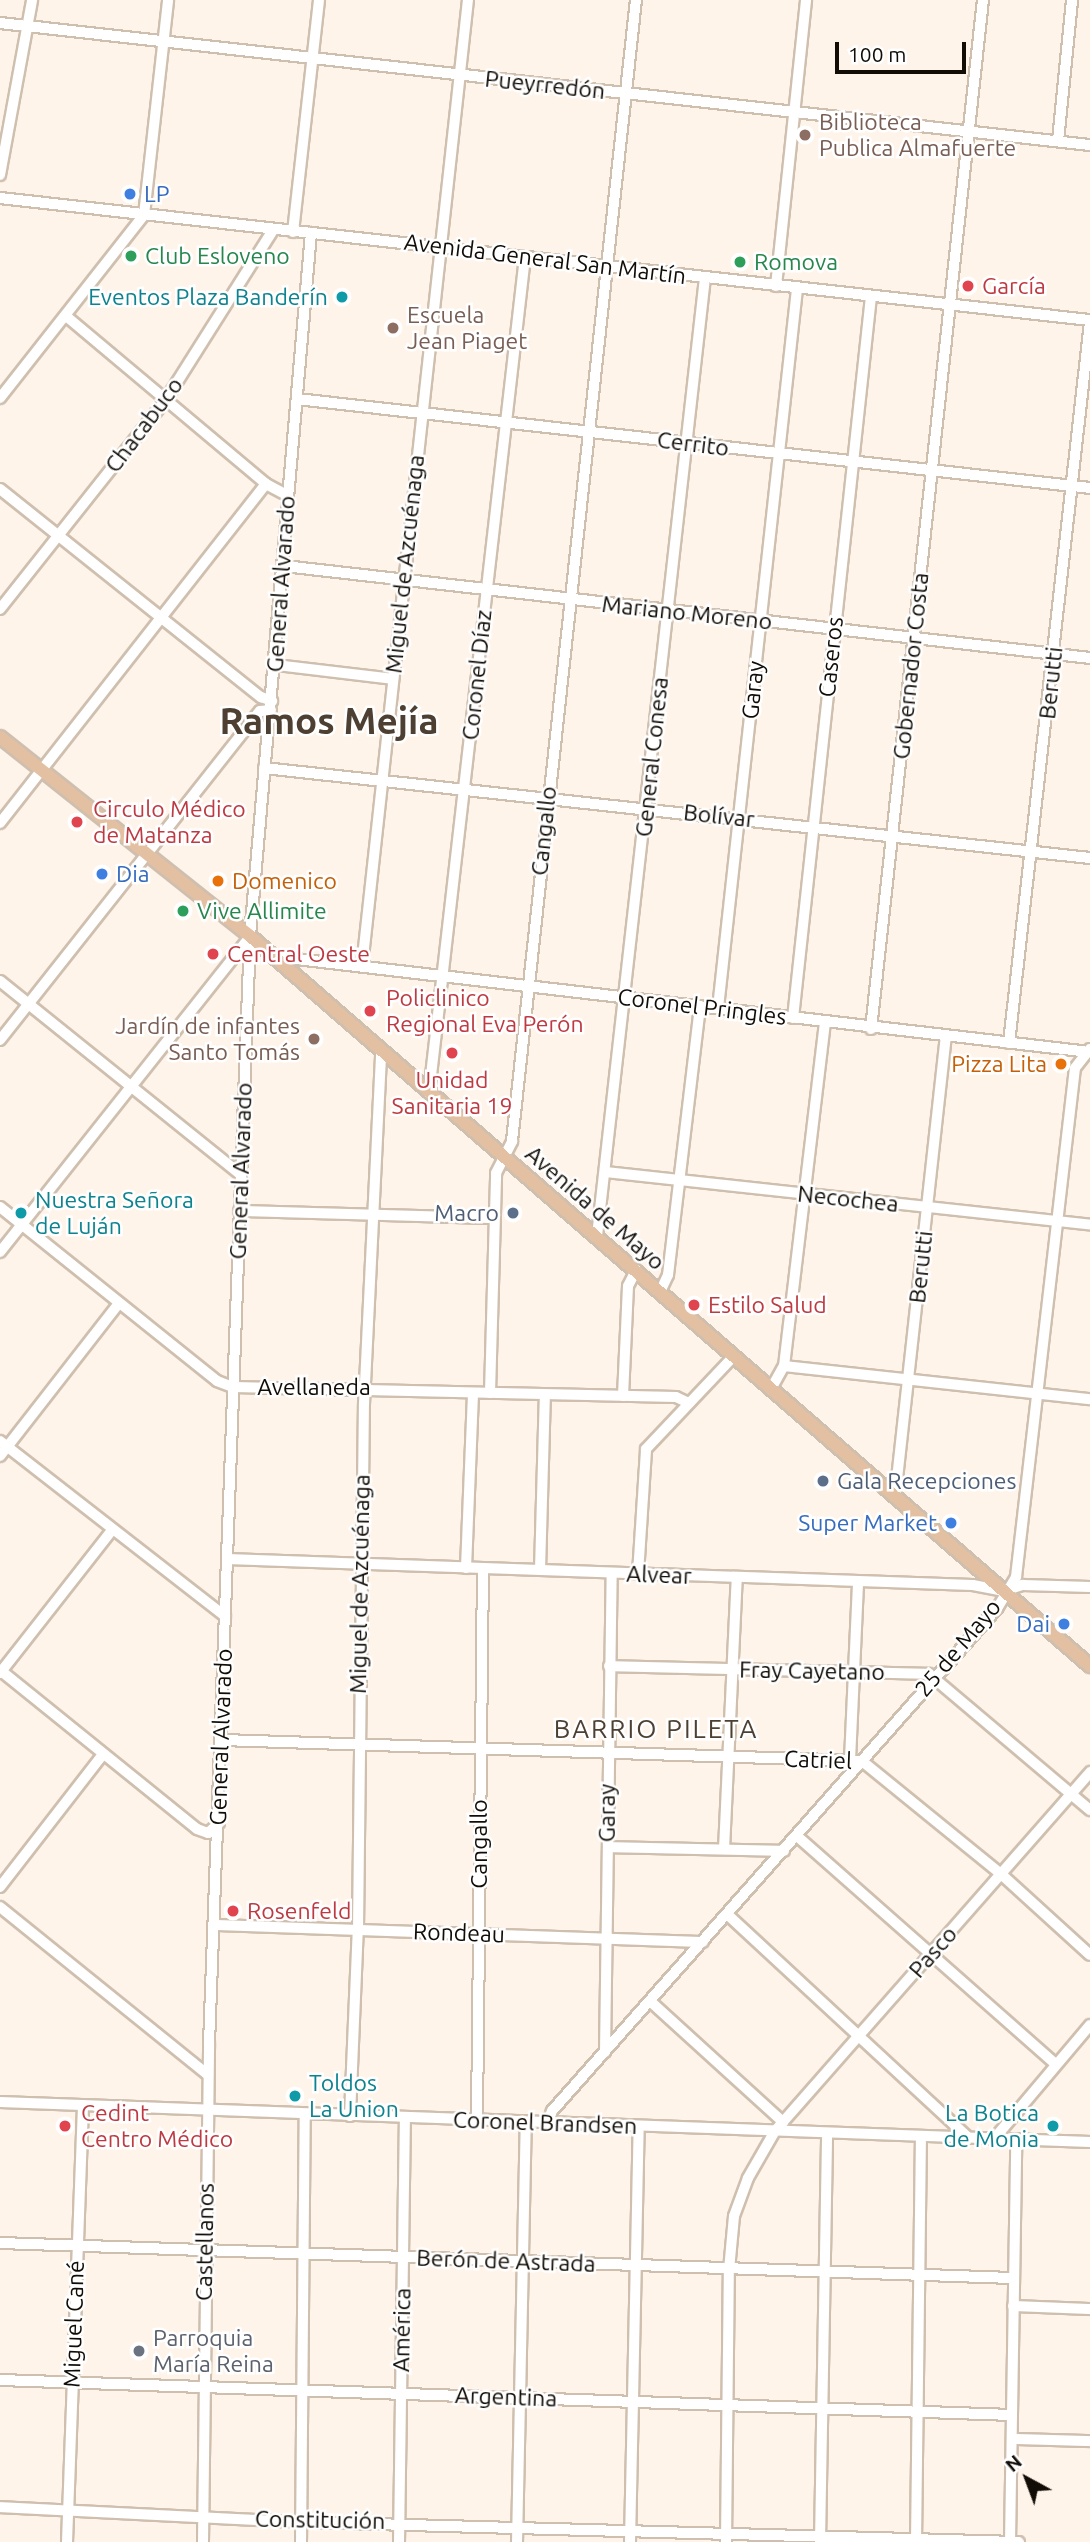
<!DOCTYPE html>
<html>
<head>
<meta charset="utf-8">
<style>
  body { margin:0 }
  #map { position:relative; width:1090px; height:2542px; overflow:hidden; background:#fef4ea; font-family:Ubuntu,sans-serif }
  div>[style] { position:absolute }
  .roads { filter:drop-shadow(2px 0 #cfbfaf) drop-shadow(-2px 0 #cfbfaf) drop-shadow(0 2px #cfbfaf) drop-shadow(0 -2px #cfbfaf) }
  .minor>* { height:10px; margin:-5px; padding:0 5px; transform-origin:5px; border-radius:5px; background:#fff }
  .major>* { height:12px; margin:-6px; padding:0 6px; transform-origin:6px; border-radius:6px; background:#e4c0a3 }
  .dots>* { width:19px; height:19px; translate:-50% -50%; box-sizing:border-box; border:4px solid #fff; border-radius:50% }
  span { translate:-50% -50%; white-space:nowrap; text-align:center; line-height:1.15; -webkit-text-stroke:5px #fff; paint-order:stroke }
  .street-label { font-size:23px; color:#110c06 }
  .education-label { font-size:23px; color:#785e54 }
  .left { translate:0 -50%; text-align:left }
  .right { translate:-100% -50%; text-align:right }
  .shop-label { font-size:23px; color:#366cbe }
  .leisure-label { font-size:23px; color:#27864d }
  .health-label { font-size:23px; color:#be3a42 }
  .culture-label { font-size:23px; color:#0d838f }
  .food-label { font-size:23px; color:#c56008 }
  .service-label { font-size:23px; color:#4e5e75 }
  .worship-label { font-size:23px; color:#5b616d }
  .quarter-label { font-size:26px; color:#4d4032; letter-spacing:2px }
  .town-label { font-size:37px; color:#4d4032; font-weight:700 }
  .north { position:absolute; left:992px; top:2444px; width:70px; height:70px; -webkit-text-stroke:5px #fff; paint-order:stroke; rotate:319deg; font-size:19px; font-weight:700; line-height:28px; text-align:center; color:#110c06 }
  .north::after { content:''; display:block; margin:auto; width:24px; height:32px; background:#110c06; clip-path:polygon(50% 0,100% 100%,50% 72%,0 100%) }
  .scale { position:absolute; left:835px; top:42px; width:131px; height:32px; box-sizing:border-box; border:4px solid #110c06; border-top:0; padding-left:9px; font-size:21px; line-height:24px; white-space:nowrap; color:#110c06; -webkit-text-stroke:5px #fff; paint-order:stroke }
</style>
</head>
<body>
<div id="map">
  <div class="roads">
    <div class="minor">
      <div style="left:0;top:23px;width:1097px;rotate:6.39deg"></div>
      <div style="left:1058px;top:141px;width:142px;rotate:-84.3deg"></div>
      <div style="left:0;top:175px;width:178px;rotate:-79.6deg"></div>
      <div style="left:0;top:198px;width:1097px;rotate:6.39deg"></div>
      <div style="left:293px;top:232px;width:233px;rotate:-83.6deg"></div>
      <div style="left:776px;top:286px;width:288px;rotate:-84deg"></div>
      <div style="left:66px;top:316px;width:261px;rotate:40deg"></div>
      <div style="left:266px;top:484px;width:24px;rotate:28deg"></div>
      <div style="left:0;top:398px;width:233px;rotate:-51.8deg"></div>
      <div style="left:144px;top:215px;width:216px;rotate:-83.6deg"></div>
      <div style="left:297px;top:399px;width:798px;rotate:6.4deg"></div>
      <div style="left:0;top:489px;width:334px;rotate:38.6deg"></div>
      <div style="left:261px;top:697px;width:12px;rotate:20deg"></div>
      <div style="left:284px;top:566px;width:811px;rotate:6.51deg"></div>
      <div style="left:0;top:609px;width:265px;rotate:-51.6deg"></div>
      <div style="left:165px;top:401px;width:202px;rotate:-57.7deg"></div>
      <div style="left:276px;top:665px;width:118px;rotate:6.8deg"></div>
      <div style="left:264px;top:768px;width:831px;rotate:6.22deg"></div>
      <div style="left:0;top:823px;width:431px;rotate:-51.9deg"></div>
      <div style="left:271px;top:956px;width:824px;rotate:6.69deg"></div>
      <div style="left:362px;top:966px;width:972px;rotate:-83.74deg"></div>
      <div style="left:0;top:981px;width:308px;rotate:38.8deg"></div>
      <div style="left:718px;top:1008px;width:723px;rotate:-83.73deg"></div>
      <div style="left:793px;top:1018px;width:726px;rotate:-83.83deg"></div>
      <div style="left:871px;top:1029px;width:1035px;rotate:-83.79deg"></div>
      <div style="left:0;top:1040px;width:419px;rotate:-51.7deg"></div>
      <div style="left:260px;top:711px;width:11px;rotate:-5deg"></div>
      <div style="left:1009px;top:1043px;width:726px;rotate:-83.59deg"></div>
      <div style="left:429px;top:1093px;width:841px;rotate:-83.45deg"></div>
      <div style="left:606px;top:1172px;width:487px;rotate:6.2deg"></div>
      <div style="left:0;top:1207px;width:278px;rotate:38.7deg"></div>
      <div style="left:217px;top:1381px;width:17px;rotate:21deg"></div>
      <div style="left:233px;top:1387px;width:443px;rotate:1.3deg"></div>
      <div style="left:676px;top:1397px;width:14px;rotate:25deg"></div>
      <div style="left:239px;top:1211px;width:254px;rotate:1.6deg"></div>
      <div style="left:597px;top:1236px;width:964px;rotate:-83.57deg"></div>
      <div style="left:0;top:1252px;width:402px;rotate:-51.6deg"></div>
      <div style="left:660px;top:1292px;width:19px;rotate:-65deg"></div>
      <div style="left:668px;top:1275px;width:271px;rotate:-83.2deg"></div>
      <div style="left:784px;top:1366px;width:308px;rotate:6.2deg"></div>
      <div style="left:771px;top:1389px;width:26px;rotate:-61deg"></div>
      <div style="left:784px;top:1366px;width:346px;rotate:-83.2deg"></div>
      <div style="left:490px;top:1393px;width:220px;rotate:-88.4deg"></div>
      <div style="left:496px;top:1173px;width:36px;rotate:-63deg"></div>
      <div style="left:512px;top:1141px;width:1148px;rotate:-83.8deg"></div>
      <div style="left:623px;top:1396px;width:110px;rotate:-87.4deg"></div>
      <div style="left:628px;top:1286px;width:18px;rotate:-63deg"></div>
      <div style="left:0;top:1441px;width:285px;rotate:37.9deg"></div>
      <div style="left:0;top:1456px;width:194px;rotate:-52.1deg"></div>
      <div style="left:895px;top:1497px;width:462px;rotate:-83.7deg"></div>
      <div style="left:227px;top:1559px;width:746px;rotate:2deg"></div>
      <div style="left:973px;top:1585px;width:32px;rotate:11deg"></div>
      <div style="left:1004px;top:1591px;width:20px;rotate:-18deg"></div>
      <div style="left:1023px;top:1585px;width:67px;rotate:1.7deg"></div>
      <div style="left:466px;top:1568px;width:175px;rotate:-87.7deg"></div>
      <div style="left:540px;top:1570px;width:175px;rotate:-88.4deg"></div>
      <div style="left:638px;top:1574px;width:125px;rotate:-86.3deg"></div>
      <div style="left:646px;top:1449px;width:128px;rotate:-46.6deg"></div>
      <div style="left:609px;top:1666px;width:320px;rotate:1.4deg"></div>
      <div style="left:929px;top:1674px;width:211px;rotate:40.2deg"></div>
      <div style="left:0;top:1670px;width:253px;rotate:38.9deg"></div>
      <div style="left:197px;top:1829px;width:12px;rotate:20deg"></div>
      <div style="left:208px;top:1833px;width:15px;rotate:-42deg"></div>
      <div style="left:0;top:1673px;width:182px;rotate:-51.9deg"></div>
      <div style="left:222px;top:1740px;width:640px;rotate:1.88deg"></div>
      <div style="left:862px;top:1761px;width:179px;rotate:39.1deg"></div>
      <div style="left:1001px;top:1874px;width:120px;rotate:42.3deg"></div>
      <div style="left:850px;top:1760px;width:178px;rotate:-87.4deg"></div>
      <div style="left:797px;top:1836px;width:345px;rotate:41.4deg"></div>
      <div style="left:608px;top:1847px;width:176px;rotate:1.3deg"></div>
      <div style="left:724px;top:1849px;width:271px;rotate:-87.3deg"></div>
      <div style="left:0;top:1887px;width:168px;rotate:-52.2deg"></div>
      <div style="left:0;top:1907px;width:267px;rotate:38.9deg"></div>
      <div style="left:728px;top:1915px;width:328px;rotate:42.8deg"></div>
      <div style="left:215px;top:1925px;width:488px;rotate:2deg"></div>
      <div style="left:650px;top:2001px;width:180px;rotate:42.3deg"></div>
      <div style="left:605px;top:2052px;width:479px;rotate:-89.2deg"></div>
      <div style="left:0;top:2102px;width:1091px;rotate:2.1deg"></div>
      <div style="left:350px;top:2116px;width:187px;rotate:-87.6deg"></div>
      <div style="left:358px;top:1929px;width:525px;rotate:-89.35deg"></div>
      <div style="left:364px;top:1404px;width:352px;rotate:-87.2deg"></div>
      <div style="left:477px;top:2120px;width:551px;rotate:-89.38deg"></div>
      <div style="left:548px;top:2123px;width:13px;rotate:-72deg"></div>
      <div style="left:552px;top:2111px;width:673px;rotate:-48.49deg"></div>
      <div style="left:998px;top:1607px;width:35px;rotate:-59deg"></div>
      <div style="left:1016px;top:1577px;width:512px;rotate:-83.39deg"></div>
      <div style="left:1075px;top:1068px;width:24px;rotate:-52deg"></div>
      <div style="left:994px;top:2139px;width:149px;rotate:-49.9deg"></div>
      <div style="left:0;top:2243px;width:1014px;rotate:1.98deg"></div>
      <div style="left:1013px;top:2306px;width:77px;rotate:2.2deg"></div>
      <div style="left:0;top:2380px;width:1013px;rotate:1.98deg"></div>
      <div style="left:1013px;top:2439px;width:77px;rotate:1.5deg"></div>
      <div style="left:0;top:2507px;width:301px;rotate:2.9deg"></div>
      <div style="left:301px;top:2522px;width:718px;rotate:1.6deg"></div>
      <div style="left:820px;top:2541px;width:408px;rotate:-89deg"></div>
      <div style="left:67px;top:2542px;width:437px;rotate:-87.9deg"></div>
      <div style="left:203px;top:2542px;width:498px;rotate:-89.3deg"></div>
      <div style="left:209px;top:2044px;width:1109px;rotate:-87.88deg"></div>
      <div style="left:250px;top:936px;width:706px;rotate:-85.04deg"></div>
      <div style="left:301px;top:2542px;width:428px;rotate:-89.5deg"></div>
      <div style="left:399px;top:2542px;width:424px;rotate:-89.2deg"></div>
      <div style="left:517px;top:2542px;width:419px;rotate:-88.8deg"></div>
      <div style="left:630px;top:2542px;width:416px;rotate:-88.8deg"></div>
      <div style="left:726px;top:2542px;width:272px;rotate:-89.4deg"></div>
      <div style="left:729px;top:2270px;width:54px;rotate:-84.7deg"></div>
      <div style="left:734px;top:2216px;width:40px;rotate:-69.8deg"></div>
      <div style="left:748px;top:2178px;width:54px;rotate:-60.1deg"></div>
      <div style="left:775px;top:2131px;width:478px;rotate:-48.7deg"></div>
      <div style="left:916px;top:2542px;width:406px;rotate:-89.3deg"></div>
      <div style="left:1010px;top:2542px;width:403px;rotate:-89.1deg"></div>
    </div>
    <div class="major">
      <div style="left:0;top:737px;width:320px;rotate:38.5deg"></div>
      <div style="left:250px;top:936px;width:1113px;rotate:40.99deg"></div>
    </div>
  </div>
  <div class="dots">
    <div style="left:805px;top:135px;background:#8d6e63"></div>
    <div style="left:130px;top:194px;background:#3f7fe0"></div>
    <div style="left:131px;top:256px;background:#2e9e5b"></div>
    <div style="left:740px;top:262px;background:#2e9e5b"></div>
    <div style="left:968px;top:286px;background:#e0444e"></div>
    <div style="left:342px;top:297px;background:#0f9aa8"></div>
    <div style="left:393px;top:328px;background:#8d6e63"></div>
    <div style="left:77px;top:822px;background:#e0444e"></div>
    <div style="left:102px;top:874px;background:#3f7fe0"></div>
    <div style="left:218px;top:881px;background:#e8710a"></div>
    <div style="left:183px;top:911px;background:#2e9e5b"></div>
    <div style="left:213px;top:954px;background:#e0444e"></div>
    <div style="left:370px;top:1011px;background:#e0444e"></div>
    <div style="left:314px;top:1039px;background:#8d6e63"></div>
    <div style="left:452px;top:1053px;background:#e0444e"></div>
    <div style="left:1061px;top:1064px;background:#e8710a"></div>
    <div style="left:21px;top:1213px;background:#0f9aa8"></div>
    <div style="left:513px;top:1213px;background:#5c6f8a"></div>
    <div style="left:694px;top:1305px;background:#e0444e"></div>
    <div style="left:823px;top:1481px;background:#5c6f8a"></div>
    <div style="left:951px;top:1523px;background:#3f7fe0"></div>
    <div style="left:1064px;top:1624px;background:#3f7fe0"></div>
    <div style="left:233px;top:1911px;background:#e0444e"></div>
    <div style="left:295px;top:2096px;background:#0f9aa8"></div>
    <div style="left:65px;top:2126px;background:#e0444e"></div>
    <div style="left:1053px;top:2126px;background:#0f9aa8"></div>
    <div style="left:139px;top:2351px;background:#6b7280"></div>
  </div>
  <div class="street-label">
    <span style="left:545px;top:85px;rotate:6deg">Pueyrredón</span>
    <span style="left:545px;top:259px;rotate:7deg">Avenida General San Martín</span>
    <span style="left:144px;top:425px;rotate:-53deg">Chacabuco</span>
    <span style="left:693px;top:444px;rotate:7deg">Cerrito</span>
    <span style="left:405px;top:564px;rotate:-84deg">Miguel de Azcuénaga</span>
    <span style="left:281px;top:584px;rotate:-86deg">General Alvarado</span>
    <span style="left:687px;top:613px;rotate:6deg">Mariano Moreno</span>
    <span style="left:831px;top:657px;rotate:-84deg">Caseros</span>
    <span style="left:911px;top:666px;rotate:-84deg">Gobernador Costa</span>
    <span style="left:477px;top:675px;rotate:-84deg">Coronel Díaz</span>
    <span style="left:1051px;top:683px;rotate:-84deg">Berutti</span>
    <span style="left:753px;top:690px;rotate:-84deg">Garay</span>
    <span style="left:652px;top:757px;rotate:-84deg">General Conesa</span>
    <span style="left:719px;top:816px;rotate:6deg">Bolívar</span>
    <span style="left:544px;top:831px;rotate:-84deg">Cangallo</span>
    <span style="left:702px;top:1007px;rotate:7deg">Coronel Pringles</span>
    <span style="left:241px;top:1171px;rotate:-88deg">General Alvarado</span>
    <span style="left:848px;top:1199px;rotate:6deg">Necochea</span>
    <span style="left:595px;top:1208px;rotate:41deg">Avenida de Mayo</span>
    <span style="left:921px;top:1267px;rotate:-84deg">Berutti</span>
    <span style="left:314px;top:1387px">Avellaneda</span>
    <span style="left:659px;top:1575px;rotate:2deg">Alvear</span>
    <span style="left:360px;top:1584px;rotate:-89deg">Miguel de Azcuénaga</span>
    <span style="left:958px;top:1648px;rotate:-50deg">25 de Mayo</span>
    <span style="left:812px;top:1671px;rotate:1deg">Fray Cayetano</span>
    <span style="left:221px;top:1737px;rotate:-88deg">General Alvarado</span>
    <span style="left:818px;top:1760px;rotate:2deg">Catriel</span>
    <span style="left:607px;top:1813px;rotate:-90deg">Garay</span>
    <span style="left:479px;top:1844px;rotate:-90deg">Cangallo</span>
    <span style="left:459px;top:1933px;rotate:2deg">Rondeau</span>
    <span style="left:933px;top:1952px;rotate:-49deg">Pasco</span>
    <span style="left:545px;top:2123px;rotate:2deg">Coronel Brandsen</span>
    <span style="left:205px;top:2242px;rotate:-89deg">Castellanos</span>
    <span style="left:506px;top:2261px;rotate:2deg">Berón de Astrada</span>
    <span style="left:74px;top:2324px;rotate:-88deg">Miguel Cané</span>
    <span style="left:402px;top:2330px;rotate:-89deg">América</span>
    <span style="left:506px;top:2397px;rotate:2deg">Argentina</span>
    <span style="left:320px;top:2520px;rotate:1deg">Constitución</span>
  </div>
  <div class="education-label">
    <span class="left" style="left:819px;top:135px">Biblioteca<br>Publica Almafuerte</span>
    <span class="left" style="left:407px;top:328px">Escuela<br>Jean Piaget</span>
    <span class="right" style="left:300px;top:1039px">Jardín de infantes<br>Santo Tomás</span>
  </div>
  <div class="shop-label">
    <span class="left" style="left:144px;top:194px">LP</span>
    <span class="left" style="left:116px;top:874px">Dia</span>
    <span class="right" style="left:937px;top:1523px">Super Market</span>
    <span class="right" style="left:1050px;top:1624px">Dai</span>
  </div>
  <div class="leisure-label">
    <span class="left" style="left:145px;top:256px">Club Esloveno</span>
    <span class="left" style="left:754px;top:262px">Romova</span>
    <span class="left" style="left:197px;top:911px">Vive Allimite</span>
  </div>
  <div class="health-label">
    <span class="left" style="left:982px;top:286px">García</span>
    <span class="left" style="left:93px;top:822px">Circulo Médico<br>de Matanza</span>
    <span class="left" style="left:227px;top:954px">Central Oeste</span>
    <span class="left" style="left:386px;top:1011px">Policlinico<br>Regional Eva Perón</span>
    <span style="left:452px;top:1093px">Unidad<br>Sanitaria 19</span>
    <span class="left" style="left:708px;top:1305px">Estilo Salud</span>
    <span class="left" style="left:247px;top:1911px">Rosenfeld</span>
    <span class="left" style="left:81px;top:2126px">Cedint<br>Centro Médico</span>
  </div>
  <div class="culture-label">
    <span class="right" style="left:328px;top:297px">Eventos Plaza Banderín</span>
    <span class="left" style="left:35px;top:1213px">Nuestra Señora<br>de Luján</span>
    <span class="left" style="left:309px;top:2096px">Toldos<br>La Union</span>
    <span class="right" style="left:1039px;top:2126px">La Botica<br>de Monia</span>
  </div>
  <div class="food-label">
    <span class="left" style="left:232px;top:881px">Domenico</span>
    <span class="right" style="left:1047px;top:1064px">Pizza Lita</span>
  </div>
  <div class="service-label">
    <span class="right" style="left:499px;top:1213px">Macro</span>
    <span class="left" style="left:837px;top:1481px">Gala Recepciones</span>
  </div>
  <div class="worship-label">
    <span class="left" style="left:153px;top:2351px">Parroquia<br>María Reina</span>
  </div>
  <div class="quarter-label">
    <span style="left:656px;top:1729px">BARRIO PILETA</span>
  </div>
  <div class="town-label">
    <span style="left:329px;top:721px">Ramos Mejía</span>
  </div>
  <div class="north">N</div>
  <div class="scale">100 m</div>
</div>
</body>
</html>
